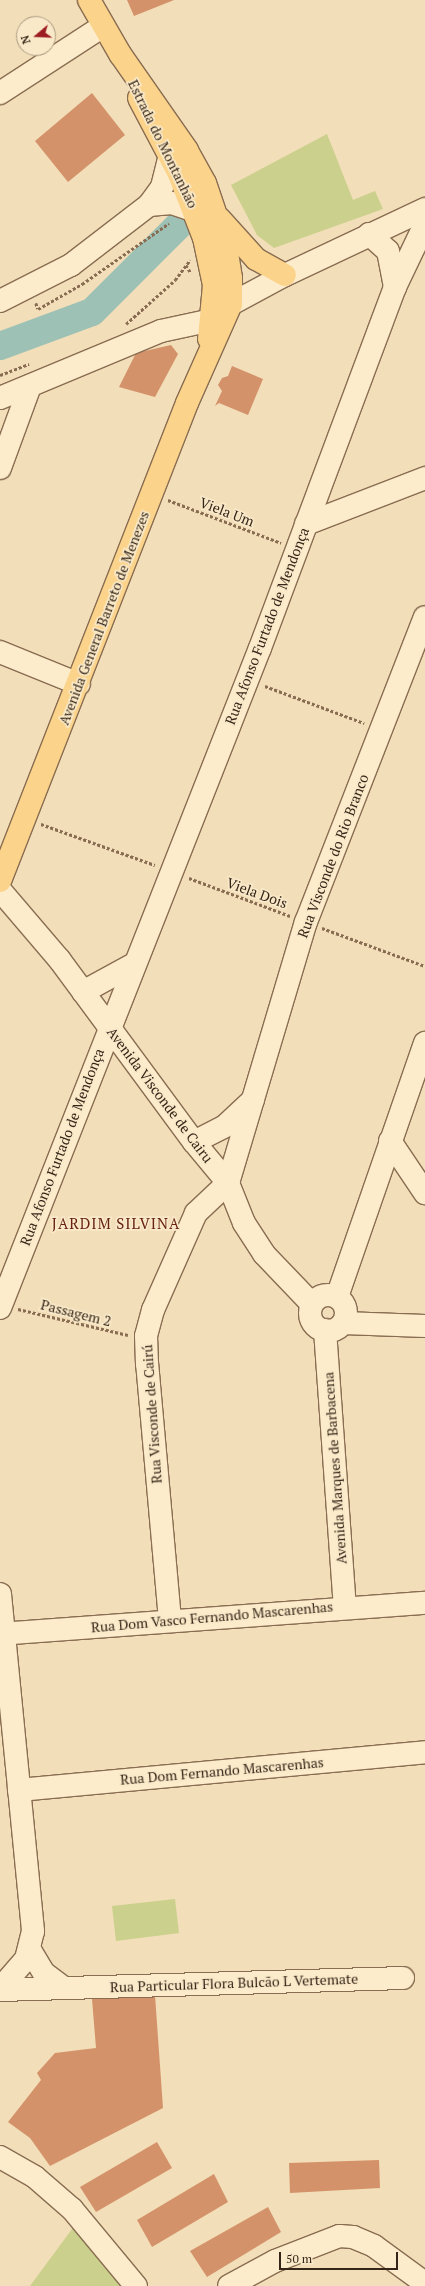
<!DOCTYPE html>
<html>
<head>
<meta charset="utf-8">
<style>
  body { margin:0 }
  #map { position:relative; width:425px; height:2286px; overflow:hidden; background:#f2deb8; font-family:"PT Serif",serif }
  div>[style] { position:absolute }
  .green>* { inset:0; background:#cbd08c }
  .river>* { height:28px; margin:-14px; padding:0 14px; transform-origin:14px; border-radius:14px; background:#9ec1b5 }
  .building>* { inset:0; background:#d4926a }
  .path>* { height:2.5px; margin-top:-1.25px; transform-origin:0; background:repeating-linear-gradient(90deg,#896d52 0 3px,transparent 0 5px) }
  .roads { filter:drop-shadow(1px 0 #896d52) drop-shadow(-1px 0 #896d52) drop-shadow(0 1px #896d52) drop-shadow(0 -1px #896d52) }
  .minor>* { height:22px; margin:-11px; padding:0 11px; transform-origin:11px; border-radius:11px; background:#fceccb }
  .minor>.ring { margin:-11px; padding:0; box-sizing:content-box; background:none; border:22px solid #fceccb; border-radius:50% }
  .major>* { height:22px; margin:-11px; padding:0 11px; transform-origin:11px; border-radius:11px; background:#fbd38a }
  span { translate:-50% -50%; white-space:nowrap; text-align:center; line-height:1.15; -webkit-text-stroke:3.5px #f9e9c8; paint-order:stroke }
  .street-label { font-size:14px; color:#362619 }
  .neighbourhood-label { font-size:15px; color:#672214; letter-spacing:1px }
  .north { position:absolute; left:16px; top:16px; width:40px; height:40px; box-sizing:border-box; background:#f9e9c8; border:1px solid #ab9b82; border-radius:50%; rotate:251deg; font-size:11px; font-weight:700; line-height:16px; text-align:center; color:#362619 }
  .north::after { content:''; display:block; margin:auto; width:14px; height:18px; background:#9d1c22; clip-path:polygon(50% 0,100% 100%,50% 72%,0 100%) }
  .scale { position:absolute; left:279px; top:2252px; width:119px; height:18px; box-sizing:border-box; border:2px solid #362619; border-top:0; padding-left:5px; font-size:12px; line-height:14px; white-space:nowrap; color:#362619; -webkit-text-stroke:3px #f9e9c8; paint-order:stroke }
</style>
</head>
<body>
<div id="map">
  <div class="green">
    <div style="clip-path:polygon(327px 134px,353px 200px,375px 191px,383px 209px,274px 248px,257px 235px,231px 185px)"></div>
    <div style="clip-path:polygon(175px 1899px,179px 1933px,116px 1941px,112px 1906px)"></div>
    <div style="clip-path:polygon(75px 2225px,130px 2286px,30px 2286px)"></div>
  </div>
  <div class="river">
    <div style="left:0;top:346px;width:98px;rotate:-20.3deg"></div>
    <div style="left:92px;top:312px;width:122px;rotate:-45deg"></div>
  </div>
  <div class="building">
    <div style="clip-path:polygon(127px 0,174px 0,134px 16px)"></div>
    <div style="clip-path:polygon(92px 93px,125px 135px,68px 182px,35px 141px)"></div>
    <div style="clip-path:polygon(171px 345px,178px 354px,155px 397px,119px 387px,136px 353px)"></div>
    <div style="clip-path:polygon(232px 366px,263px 379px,248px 415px,219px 403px,215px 406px,222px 391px,218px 385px,222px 378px,228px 376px)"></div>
    <div style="clip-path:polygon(155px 1995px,163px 2108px,50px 2166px,30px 2138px,8px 2122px,41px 2080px,37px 2073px,55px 2053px,96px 2048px,92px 1999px)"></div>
    <div style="clip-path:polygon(157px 2142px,172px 2168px,96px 2212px,80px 2187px)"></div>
    <div style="clip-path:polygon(379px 2160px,380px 2188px,290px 2193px,289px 2163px)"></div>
    <div style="clip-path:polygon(214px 2174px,228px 2202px,152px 2247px,137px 2220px)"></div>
    <div style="clip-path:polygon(268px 2207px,281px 2232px,207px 2277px,190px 2251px)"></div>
  </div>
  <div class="path">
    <div style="left:186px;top:265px;width:9px;rotate:58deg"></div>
    <div style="left:36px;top:303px;width:6px;rotate:72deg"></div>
    <div style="left:38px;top:309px;width:51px;rotate:-29.6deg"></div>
    <div style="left:82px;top:284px;width:106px;rotate:-35deg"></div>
    <div style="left:126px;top:324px;width:66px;rotate:-41.9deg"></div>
    <div style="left:175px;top:280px;width:25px;rotate:-53deg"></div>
    <div style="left:0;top:375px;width:31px;rotate:-21deg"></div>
    <div style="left:168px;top:500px;width:121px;rotate:20.8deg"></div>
    <div style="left:265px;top:686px;width:106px;rotate:20.5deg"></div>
    <div style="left:41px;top:824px;width:121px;rotate:19.8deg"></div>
    <div style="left:189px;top:878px;width:108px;rotate:20.6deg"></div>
    <div style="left:322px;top:928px;width:110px;rotate:20.3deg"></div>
    <div style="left:18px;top:1309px;width:113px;rotate:13.3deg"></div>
  </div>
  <div class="roads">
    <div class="minor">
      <div style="left:0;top:93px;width:123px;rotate:-33deg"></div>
      <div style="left:149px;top:205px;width:23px;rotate:-5deg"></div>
      <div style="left:172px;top:203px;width:24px;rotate:19deg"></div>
      <div style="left:369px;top:234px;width:25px;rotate:42deg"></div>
      <div style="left:388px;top:251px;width:37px;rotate:79deg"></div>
      <div style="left:0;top:301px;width:80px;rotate:-26.9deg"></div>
      <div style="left:71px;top:265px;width:98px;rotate:-37.6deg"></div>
      <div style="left:149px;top:205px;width:22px;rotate:-54deg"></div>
      <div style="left:162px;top:187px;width:32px;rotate:-76deg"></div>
      <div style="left:0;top:398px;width:174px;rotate:-22.6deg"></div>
      <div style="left:161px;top:331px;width:52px;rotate:-12.2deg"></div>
      <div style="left:212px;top:320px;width:25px;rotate:-40deg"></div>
      <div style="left:231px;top:304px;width:61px;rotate:-28.2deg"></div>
      <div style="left:285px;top:275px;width:155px;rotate:-25.2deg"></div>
      <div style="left:0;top:468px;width:87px;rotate:-69.9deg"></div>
      <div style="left:306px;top:524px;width:128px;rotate:-21.1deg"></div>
      <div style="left:0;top:652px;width:85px;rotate:22.1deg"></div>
      <div style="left:0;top:890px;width:91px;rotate:49.5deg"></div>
      <div style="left:59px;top:959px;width:227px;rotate:53.6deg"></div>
      <div style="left:194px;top:1142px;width:53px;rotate:50.3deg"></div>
      <div style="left:228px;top:1183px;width:43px;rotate:68.2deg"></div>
      <div style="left:244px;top:1223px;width:37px;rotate:57deg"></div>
      <div style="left:264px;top:1254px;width:69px;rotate:46.2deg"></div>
      <div style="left:83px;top:992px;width:58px;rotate:-28.8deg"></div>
      <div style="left:390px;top:1141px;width:63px;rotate:56.1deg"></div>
      <div style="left:194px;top:1142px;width:35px;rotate:-27deg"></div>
      <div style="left:225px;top:1126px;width:38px;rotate:-43deg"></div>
      <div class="ring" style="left:310px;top:1295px;width:14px;height:14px"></div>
      <div style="left:337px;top:1297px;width:269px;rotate:-70.9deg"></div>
      <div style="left:0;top:1308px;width:709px;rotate:-68.5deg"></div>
      <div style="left:260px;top:648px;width:385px;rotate:-69.5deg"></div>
      <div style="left:395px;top:287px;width:70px;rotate:-64.5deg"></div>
      <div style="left:343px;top:1323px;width:82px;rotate:2.1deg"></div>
      <div style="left:325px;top:1330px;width:277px;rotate:85.9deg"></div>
      <div style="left:0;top:1594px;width:339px;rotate:84.4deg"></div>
      <div style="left:33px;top:1931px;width:29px;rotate:104deg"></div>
      <div style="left:26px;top:1959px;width:40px;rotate:131deg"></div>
      <div style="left:170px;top:1620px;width:257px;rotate:-95.1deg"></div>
      <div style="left:147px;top:1364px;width:28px;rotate:-92deg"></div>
      <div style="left:146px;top:1336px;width:27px;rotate:-75deg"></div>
      <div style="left:153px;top:1310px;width:106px;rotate:-66.1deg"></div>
      <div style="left:196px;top:1213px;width:44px;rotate:-43.2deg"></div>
      <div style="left:228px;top:1183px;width:272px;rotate:-73.4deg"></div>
      <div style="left:306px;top:922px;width:327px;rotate:-68.7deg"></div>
      <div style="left:0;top:1634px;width:426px;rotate:-4.2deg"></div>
      <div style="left:19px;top:1790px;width:408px;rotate:-5.3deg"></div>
      <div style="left:30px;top:1950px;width:27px;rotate:59deg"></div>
      <div style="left:44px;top:1973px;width:25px;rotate:37deg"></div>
      <div style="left:0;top:1990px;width:403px;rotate:-1.7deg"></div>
      <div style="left:0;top:2157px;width:40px;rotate:29.7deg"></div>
      <div style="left:35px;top:2177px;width:49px;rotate:40.9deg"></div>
      <div style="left:72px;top:2209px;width:100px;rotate:50.3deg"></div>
      <div style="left:229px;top:2286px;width:52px;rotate:-28.5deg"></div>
      <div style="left:275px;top:2261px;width:69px;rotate:-21.3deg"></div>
      <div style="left:339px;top:2236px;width:14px;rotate:4deg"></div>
      <div style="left:353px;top:2237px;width:23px;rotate:23deg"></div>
      <div style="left:374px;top:2246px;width:63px;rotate:36deg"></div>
    </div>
    <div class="major">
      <div style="left:139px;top:98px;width:86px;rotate:62.2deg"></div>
      <div style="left:179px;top:174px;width:69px;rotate:68.7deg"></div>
      <div style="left:204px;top:238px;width:48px;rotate:78deg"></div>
      <div style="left:214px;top:285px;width:54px;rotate:95.3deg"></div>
      <div style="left:220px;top:219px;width:54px;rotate:48deg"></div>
      <div style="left:256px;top:259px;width:33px;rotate:29deg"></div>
      <div style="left:0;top:881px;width:513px;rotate:-68.63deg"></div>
      <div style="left:187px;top:403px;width:108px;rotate:-66deg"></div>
      <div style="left:231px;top:304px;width:26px;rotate:-90deg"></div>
      <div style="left:231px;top:278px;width:36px;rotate:-99deg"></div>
      <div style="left:225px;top:242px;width:62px;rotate:-108.7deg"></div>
      <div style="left:205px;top:183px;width:38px;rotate:-119deg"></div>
      <div style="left:187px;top:150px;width:117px;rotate:-124.9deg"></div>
      <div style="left:120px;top:54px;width:62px;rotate:-119.9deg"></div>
    </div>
  </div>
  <div class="street-label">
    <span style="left:163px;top:144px;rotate:64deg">Estrada do Montanhão</span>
    <span style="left:227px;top:512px;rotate:21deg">Viela Um</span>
    <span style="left:104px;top:618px;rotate:-69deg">Avenida General Barreto de Menezes</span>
    <span style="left:267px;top:626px;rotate:-69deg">Rua Afonso Furtado de Mendonça</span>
    <span style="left:333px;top:856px;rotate:-69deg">Rua Visconde do Rio Branco</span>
    <span style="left:257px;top:893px;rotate:20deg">Viela Dois</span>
    <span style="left:160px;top:1095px;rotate:53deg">Avenida Visconde de Cairu</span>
    <span style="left:62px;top:1147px;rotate:-69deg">Rua Afonso Furtado de Mendonça</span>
    <span style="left:76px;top:1313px;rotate:14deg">Passagem 2</span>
    <span style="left:152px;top:1414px;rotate:-94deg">Rua Visconde de Cairú</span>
    <span style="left:335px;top:1468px;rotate:-94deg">Avenida Marques de Barbacena</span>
    <span style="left:212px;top:1617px;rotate:-5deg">Rua Dom Vasco Fernando Mascarenhas</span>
    <span style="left:222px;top:1771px;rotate:-5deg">Rua Dom Fernando Mascarenhas</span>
    <span style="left:234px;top:1983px;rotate:-2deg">Rua Particular Flora Bulcão L Vertemate</span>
  </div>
  <div class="neighbourhood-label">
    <span style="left:116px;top:1224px">JARDIM SILVINA</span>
  </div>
  <div class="north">N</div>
  <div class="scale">50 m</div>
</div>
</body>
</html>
